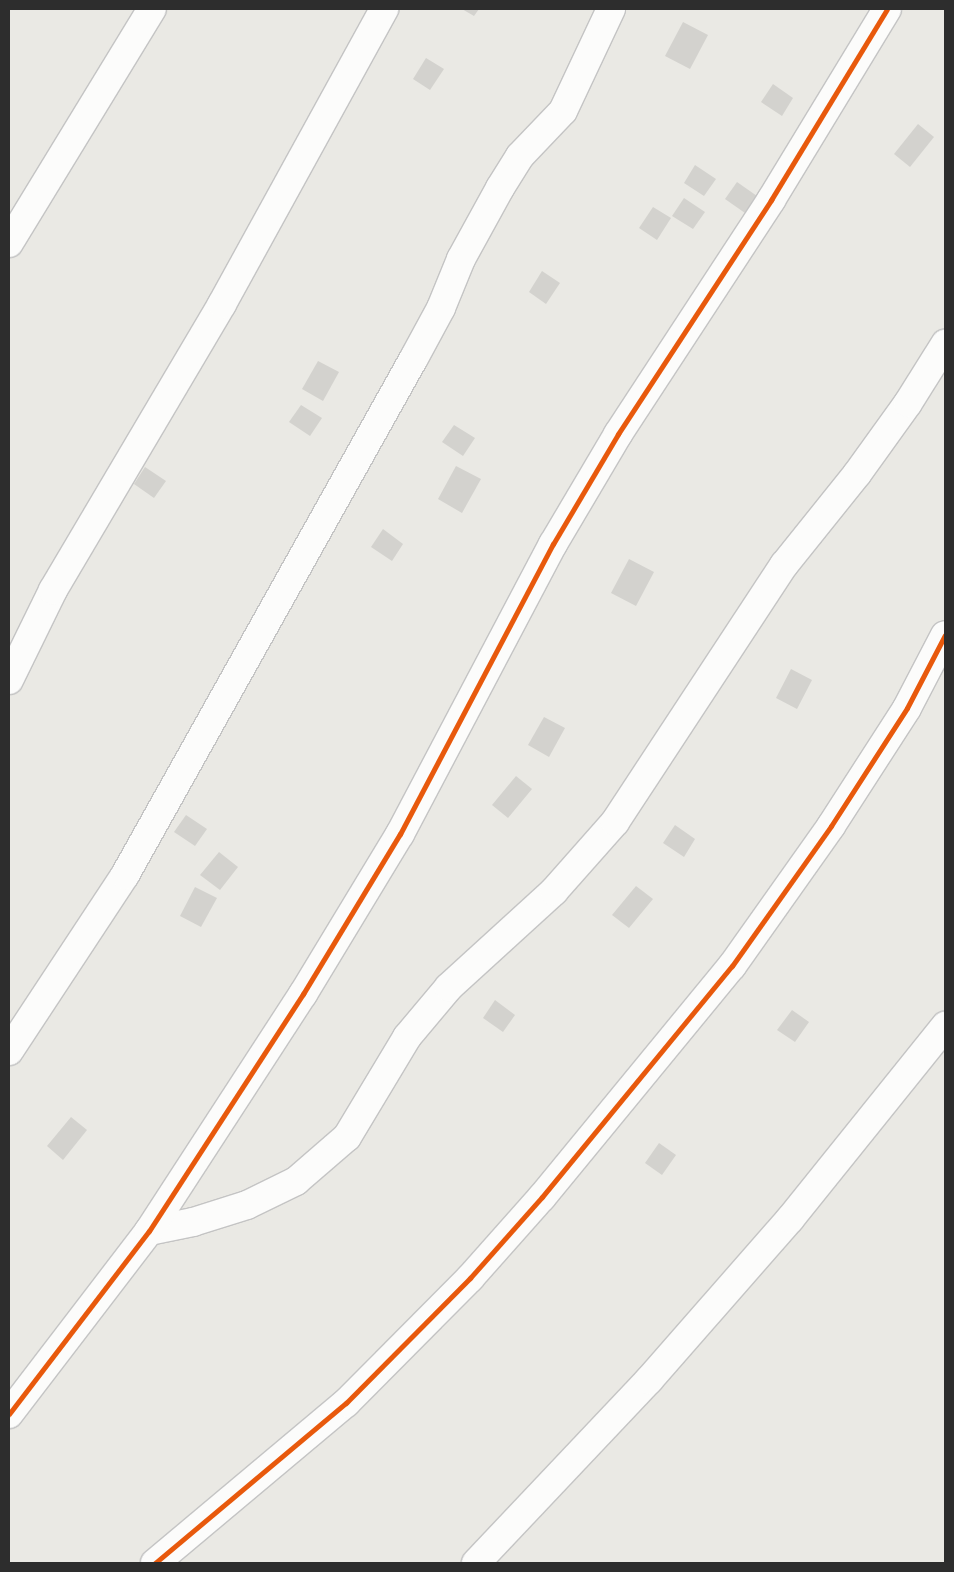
<!DOCTYPE html>
<html>
<head>
<meta charset="utf-8">
<style>
  body { margin:0 }
  #map { position:relative; width:954px; height:1572px; overflow:hidden; background:#eae9e4; font-family:Signika,sans-serif }
  div>[style] { position:absolute }
  .building>* { inset:0; background:#d3d2ce }
  .roads { filter:drop-shadow(1px 0 #c4c4c4) drop-shadow(-1px 0 #c4c4c4) drop-shadow(0 1px #c4c4c4) drop-shadow(0 -1px #c4c4c4) }
  .minor>* { height:28px; margin:-14px; padding:0 14px; transform-origin:14px; border-radius:14px; background:#fcfcfb }
  .cycleway>* { height:5px; margin:-2.5px; padding:0 2.5px; transform-origin:2.5px; border-radius:2.5px; background:#e8590c }
  span { translate:-50% -50%; white-space:nowrap; text-align:center; line-height:1.15; -webkit-text-stroke:4px #fff; paint-order:stroke }
  .frame { position:absolute; inset:0; border:10px solid #2d2d2d; pointer-events:none }
</style>
</head>
<body>
<div id="map">
  <div class="building">
    <div style="clip-path:polygon(462px 9px,479px 9px,474px 16px)"></div>
    <div style="clip-path:polygon(683px 22px,708px 35px,690px 69px,665px 56px)"></div>
    <div style="clip-path:polygon(426px 58px,444px 69px,430px 90px,413px 79px)"></div>
    <div style="clip-path:polygon(773px 84px,793px 98px,782px 116px,761px 102px)"></div>
    <div style="clip-path:polygon(918px 124px,934px 137px,910px 167px,894px 154px)"></div>
    <div style="clip-path:polygon(695px 165px,716px 179px,704px 196px,684px 183px)"></div>
    <div style="clip-path:polygon(737px 182px,757px 196px,745px 213px,725px 199px)"></div>
    <div style="clip-path:polygon(684px 198px,705px 212px,693px 229px,672px 216px)"></div>
    <div style="clip-path:polygon(653px 207px,671px 218px,657px 240px,639px 228px)"></div>
    <div style="clip-path:polygon(542px 271px,560px 283px,546px 304px,529px 292px)"></div>
    <div style="clip-path:polygon(318px 361px,339px 372px,323px 401px,302px 389px)"></div>
    <div style="clip-path:polygon(301px 405px,322px 418px,310px 436px,289px 422px)"></div>
    <div style="clip-path:polygon(454px 425px,475px 438px,463px 456px,442px 442px)"></div>
    <div style="clip-path:polygon(456px 466px,481px 479px,462px 513px,438px 499px)"></div>
    <div style="clip-path:polygon(145px 467px,166px 481px,154px 498px,134px 484px)"></div>
    <div style="clip-path:polygon(383px 529px,403px 544px,392px 561px,371px 547px)"></div>
    <div style="clip-path:polygon(629px 559px,654px 572px,636px 606px,611px 593px)"></div>
    <div style="clip-path:polygon(791px 669px,812px 680px,797px 709px,776px 698px)"></div>
    <div style="clip-path:polygon(544px 717px,565px 728px,549px 757px,528px 745px)"></div>
    <div style="clip-path:polygon(516px 776px,532px 789px,508px 818px,492px 805px)"></div>
    <div style="clip-path:polygon(186px 815px,207px 829px,195px 846px,174px 832px)"></div>
    <div style="clip-path:polygon(675px 825px,695px 839px,684px 857px,663px 843px)"></div>
    <div style="clip-path:polygon(219px 852px,238px 867px,220px 890px,200px 875px)"></div>
    <div style="clip-path:polygon(636px 886px,653px 899px,629px 928px,612px 915px)"></div>
    <div style="clip-path:polygon(195px 887px,217px 898px,201px 927px,180px 916px)"></div>
    <div style="clip-path:polygon(495px 1000px,515px 1015px,503px 1032px,483px 1018px)"></div>
    <div style="clip-path:polygon(792px 1010px,809px 1022px,795px 1042px,777px 1030px)"></div>
    <div style="clip-path:polygon(71px 1117px,87px 1130px,63px 1160px,47px 1146px)"></div>
    <div style="clip-path:polygon(659px 1143px,676px 1155px,662px 1175px,645px 1163px)"></div>
  </div>
  <div class="roads">
    <div class="minor">
      <div style="left:9px;top:243px;width:274px;rotate:-58.6deg"></div>
      <div style="left:9px;top:680px;width:100px;rotate:-63.9deg"></div>
      <div style="left:53px;top:590px;width:332px;rotate:-59.4deg"></div>
      <div style="left:222px;top:304px;width:337px;rotate:-61.2deg"></div>
      <div style="left:9px;top:1051px;width:211px;rotate:-56.6deg"></div>
      <div style="left:125px;top:875px;width:592px;rotate:-60.8deg"></div>
      <div style="left:414px;top:358px;width:57px;rotate:-61.6deg"></div>
      <div style="left:441px;top:308px;width:53px;rotate:-67.8deg"></div>
      <div style="left:461px;top:259px;width:81px;rotate:-61.2deg"></div>
      <div style="left:500px;top:188px;width:38px;rotate:-58deg"></div>
      <div style="left:520px;top:156px;width:62px;rotate:-46.3deg"></div>
      <div style="left:563px;top:111px;width:113px;rotate:-64.8deg"></div>
      <div style="left:149px;top:1231px;width:45px;rotate:-11.6deg"></div>
      <div style="left:193px;top:1222px;width:57px;rotate:-17.5deg"></div>
      <div style="left:247px;top:1205px;width:55px;rotate:-26.1deg"></div>
      <div style="left:296px;top:1181px;width:67px;rotate:-40.8deg"></div>
      <div style="left:347px;top:1137px;width:117px;rotate:-59deg"></div>
      <div style="left:407px;top:1037px;width:65px;rotate:-50deg"></div>
      <div style="left:449px;top:987px;width:142px;rotate:-42.4deg"></div>
      <div style="left:554px;top:891px;width:92px;rotate:-48.5deg"></div>
      <div style="left:615px;top:822px;width:308px;rotate:-56.7deg"></div>
      <div style="left:784px;top:565px;width:117px;rotate:-51.3deg"></div>
      <div style="left:857px;top:474px;width:87px;rotate:-54.3deg"></div>
      <div style="left:908px;top:403px;width:70px;rotate:-57.9deg"></div>
      <div style="left:9px;top:1414px;width:230px;rotate:-52.6deg"></div>
      <div style="left:149px;top:1231px;width:283px;rotate:-57deg"></div>
      <div style="left:303px;top:994px;width:187px;rotate:-58.8deg"></div>
      <div style="left:400px;top:834px;width:328px;rotate:-62.2deg"></div>
      <div style="left:553px;top:544px;width:128px;rotate:-59.4deg"></div>
      <div style="left:618px;top:434px;width:280px;rotate:-56.8deg"></div>
      <div style="left:771px;top:200px;width:223px;rotate:-58.7deg"></div>
      <div style="left:155px;top:1563px;width:249px;rotate:-40deg"></div>
      <div style="left:346px;top:1403px;width:176px;rotate:-45.2deg"></div>
      <div style="left:470px;top:1278px;width:108px;rotate:-48.4deg"></div>
      <div style="left:542px;top:1197px;width:299px;rotate:-50.6deg"></div>
      <div style="left:732px;top:966px;width:171px;rotate:-54.7deg"></div>
      <div style="left:831px;top:826px;width:140px;rotate:-57.2deg"></div>
      <div style="left:907px;top:708px;width:82px;rotate:-62.5deg"></div>
      <div style="left:476px;top:1563px;width:252px;rotate:-46.6deg"></div>
      <div style="left:649px;top:1380px;width:214px;rotate:-48.8deg"></div>
      <div style="left:790px;top:1219px;width:248px;rotate:-51.2deg"></div>
    </div>
  </div>
  <div class="cycleway">
    <div style="left:9px;top:1414px;width:230px;rotate:-52.6deg"></div>
    <div style="left:149px;top:1231px;width:283px;rotate:-57deg"></div>
    <div style="left:303px;top:994px;width:187px;rotate:-58.8deg"></div>
    <div style="left:400px;top:834px;width:328px;rotate:-62.2deg"></div>
    <div style="left:553px;top:544px;width:128px;rotate:-59.4deg"></div>
    <div style="left:618px;top:434px;width:280px;rotate:-56.8deg"></div>
    <div style="left:771px;top:200px;width:223px;rotate:-58.7deg"></div>
    <div style="left:155px;top:1563px;width:249px;rotate:-40deg"></div>
    <div style="left:346px;top:1403px;width:176px;rotate:-45.2deg"></div>
    <div style="left:470px;top:1278px;width:108px;rotate:-48.4deg"></div>
    <div style="left:542px;top:1197px;width:299px;rotate:-50.6deg"></div>
    <div style="left:732px;top:966px;width:171px;rotate:-54.7deg"></div>
    <div style="left:831px;top:826px;width:140px;rotate:-57.2deg"></div>
    <div style="left:907px;top:708px;width:82px;rotate:-62.5deg"></div>
  </div>
  <div class="frame"></div>
</div>
</body>
</html>
